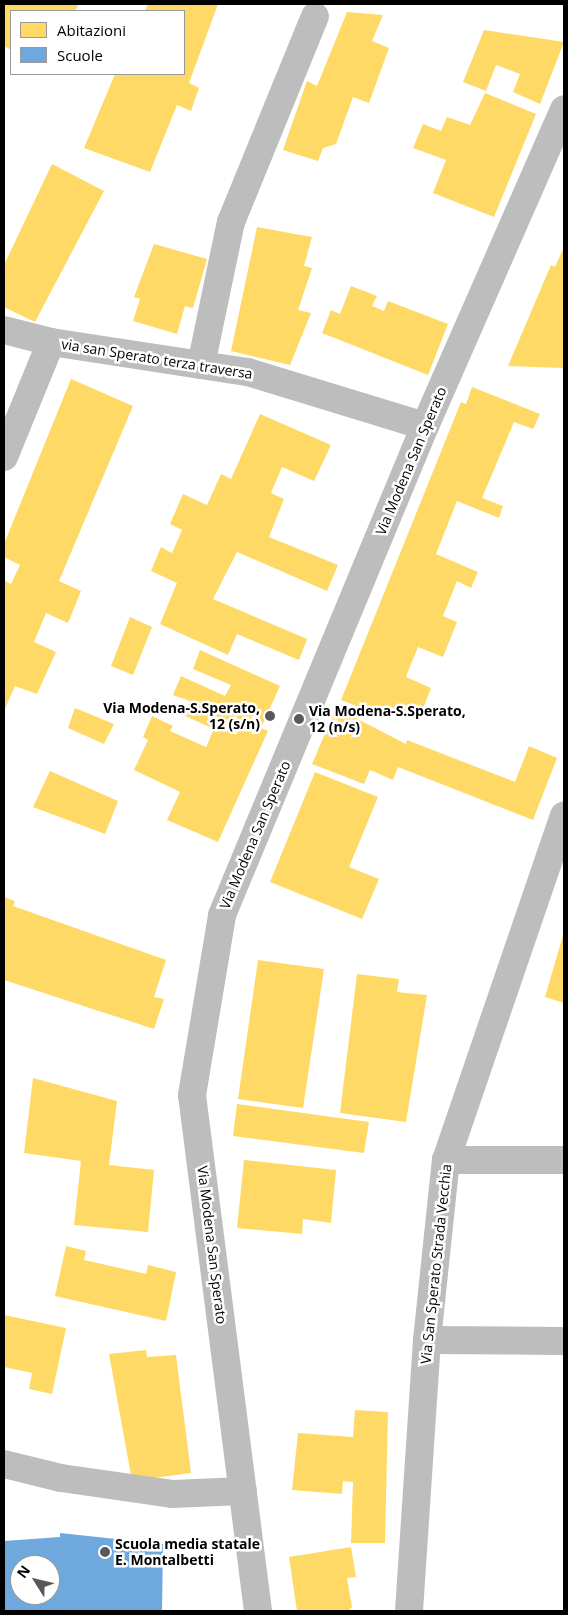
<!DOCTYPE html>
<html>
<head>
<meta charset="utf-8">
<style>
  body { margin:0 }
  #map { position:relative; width:568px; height:1615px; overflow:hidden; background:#fff; font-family:"Open Sans",sans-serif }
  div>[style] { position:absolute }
  .homes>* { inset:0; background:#ffd966 }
  .schools>* { inset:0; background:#6fa8dc }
  .minor>* { height:28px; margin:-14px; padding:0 14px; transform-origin:14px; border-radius:14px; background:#bdbdbd }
  .tertiary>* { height:28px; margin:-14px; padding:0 14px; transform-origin:14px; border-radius:14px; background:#bdbdbd }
  .dots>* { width:14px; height:14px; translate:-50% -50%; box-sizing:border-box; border:2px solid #fff; border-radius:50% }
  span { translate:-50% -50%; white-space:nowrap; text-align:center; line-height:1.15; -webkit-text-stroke:5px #fff; paint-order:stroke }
  .street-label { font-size:14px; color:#000 }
  .poi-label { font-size:14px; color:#000; font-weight:700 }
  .right { translate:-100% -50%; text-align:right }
  .left { translate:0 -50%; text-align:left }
  .frame { position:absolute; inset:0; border:5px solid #000; pointer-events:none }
  .legend { position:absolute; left:10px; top:10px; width:175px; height:65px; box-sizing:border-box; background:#fff; border:1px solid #999; margin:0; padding:6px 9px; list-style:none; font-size:15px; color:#000 }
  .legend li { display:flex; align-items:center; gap:10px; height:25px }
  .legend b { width:25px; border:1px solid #999 }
  .north { position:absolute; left:10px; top:1555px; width:50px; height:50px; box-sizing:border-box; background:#fff; border:1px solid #999; border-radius:50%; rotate:306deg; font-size:14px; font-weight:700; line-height:20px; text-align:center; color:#000 }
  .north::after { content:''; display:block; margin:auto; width:18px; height:22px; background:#595959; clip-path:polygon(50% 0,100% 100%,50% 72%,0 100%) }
</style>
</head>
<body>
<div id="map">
  <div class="homes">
    <div style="clip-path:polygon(4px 4px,79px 4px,75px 11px,11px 11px,11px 50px,4px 46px)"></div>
    <div style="clip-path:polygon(148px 4px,218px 4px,189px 83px,199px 88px,191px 111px,177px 105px,150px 172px,84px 148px,115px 74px,184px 74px,184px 11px,145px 11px)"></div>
    <div style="clip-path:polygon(347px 12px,383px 15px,372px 41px,389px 48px,369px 103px,353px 97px,336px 144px,323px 148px,318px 161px,283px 150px,307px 81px,317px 86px)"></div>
    <div style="clip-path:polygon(484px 30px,564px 42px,540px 104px,513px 92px,520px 74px,496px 65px,486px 91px,463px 82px)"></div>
    <div style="clip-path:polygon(485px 93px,536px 114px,494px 217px,433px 193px,446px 160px,413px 148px,423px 124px,441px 131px,447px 117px,470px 125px)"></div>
    <div style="clip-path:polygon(52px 164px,104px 191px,35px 322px,4px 307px,4px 265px)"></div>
    <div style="clip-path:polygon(257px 227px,312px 237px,304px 266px,312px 268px,298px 310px,311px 313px,290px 365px,231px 351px)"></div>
    <div style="clip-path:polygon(154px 244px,207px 259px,193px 308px,185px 306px,177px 334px,133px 321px,140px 299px,134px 297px)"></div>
    <div style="clip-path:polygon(564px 247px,564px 368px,508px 366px,551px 265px,555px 267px)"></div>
    <div style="clip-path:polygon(351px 286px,377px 296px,372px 306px,384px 311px,388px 301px,448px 324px,428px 375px,322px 333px,331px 310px,340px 314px)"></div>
    <div style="clip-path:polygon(71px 379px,133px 406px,59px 581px,81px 591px,68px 623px,46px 613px,34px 642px,56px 652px,37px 694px,15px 686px,4px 711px,4px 580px,11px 584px,20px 565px,4px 557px,4px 544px)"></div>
    <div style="clip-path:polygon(472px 387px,540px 414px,533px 429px,514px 422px,482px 498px,503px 506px,499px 518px,457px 501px,436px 554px,478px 572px,471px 588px,457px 581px,443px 616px,457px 622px,443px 657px,418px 647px,409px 669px,406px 677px,431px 688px,419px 719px,389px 706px,385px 717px,341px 700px,461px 402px,466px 404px)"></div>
    <div style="clip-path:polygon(260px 414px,331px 445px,314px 481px,282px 467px,271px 493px,284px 499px,269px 537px,338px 565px,327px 591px,237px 552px,213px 599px,307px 639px,299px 660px,237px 634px,228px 655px,160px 624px,177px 583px,151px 571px,161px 547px,172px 553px,182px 530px,170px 524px,183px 494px,207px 505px,221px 474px,231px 479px)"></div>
    <div style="clip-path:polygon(130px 617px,152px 627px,133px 675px,111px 666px)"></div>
    <div style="clip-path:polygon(200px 650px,280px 686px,261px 728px,268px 731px,218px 842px,167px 820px,180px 792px,134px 770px,148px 740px,143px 737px,152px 716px,173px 726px,170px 731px,206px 747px,214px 729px,183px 715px,190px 701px,173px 695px,181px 676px,225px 696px,231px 685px,193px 669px)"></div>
    <div style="clip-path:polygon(75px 708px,114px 724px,104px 744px,68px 728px)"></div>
    <div style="clip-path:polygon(336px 708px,406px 744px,407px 740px,515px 782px,529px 746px,557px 758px,533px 820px,398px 767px,393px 780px,370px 770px,364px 784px,312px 764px)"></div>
    <div style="clip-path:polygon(50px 771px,118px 801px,105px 834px,33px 807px)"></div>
    <div style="clip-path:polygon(315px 772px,378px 797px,349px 867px,379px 879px,362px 919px,270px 882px)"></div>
    <div style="clip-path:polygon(4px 897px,15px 901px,13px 906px,166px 960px,154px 997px,164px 999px,154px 1029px,4px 980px)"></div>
    <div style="clip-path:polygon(564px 932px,564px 1003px,545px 997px)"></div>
    <div style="clip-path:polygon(258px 960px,324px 969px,303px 1108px,238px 1099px)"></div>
    <div style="clip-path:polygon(357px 974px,399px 979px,397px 992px,427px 995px,406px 1122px,340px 1113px)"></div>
    <div style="clip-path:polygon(33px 1078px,117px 1101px,109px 1165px,154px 1170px,148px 1232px,74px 1225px,81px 1161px,24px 1153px)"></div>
    <div style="clip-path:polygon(237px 1104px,369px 1122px,364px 1153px,233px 1136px)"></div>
    <div style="clip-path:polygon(244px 1160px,336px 1170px,331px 1223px,303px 1219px,302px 1234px,237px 1228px)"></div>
    <div style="clip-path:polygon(66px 1246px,86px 1251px,84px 1260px,146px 1274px,148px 1265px,176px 1272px,166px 1321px,55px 1296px)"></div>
    <div style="clip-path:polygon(4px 1315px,66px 1328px,52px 1394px,29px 1389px,32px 1373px,4px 1367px)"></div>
    <div style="clip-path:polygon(146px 1350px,147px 1357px,176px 1355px,191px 1473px,132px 1481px,109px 1354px)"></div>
    <div style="clip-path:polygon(355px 1410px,388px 1412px,385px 1543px,351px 1543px,353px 1482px,343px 1481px,342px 1494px,292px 1490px,298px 1433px,353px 1437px)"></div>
    <div style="clip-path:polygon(351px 1547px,356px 1577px,347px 1578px,352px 1607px,348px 1611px,297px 1611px,289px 1557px)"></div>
  </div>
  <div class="schools">
    <div style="clip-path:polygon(evenodd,60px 1533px,163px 1544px,162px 1611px,4px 1611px,4px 1541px,60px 1537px,60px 1533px,20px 1565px,50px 1565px,50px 1595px,20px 1595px,20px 1565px)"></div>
  </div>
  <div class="minor">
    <div style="left:4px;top:330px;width:49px;rotate:14.3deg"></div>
    <div style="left:51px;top:342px;width:199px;rotate:8.7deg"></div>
    <div style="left:248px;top:372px;width:185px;rotate:17deg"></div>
    <div style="left:201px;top:365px;width:146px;rotate:-78.2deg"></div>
    <div style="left:231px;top:222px;width:222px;rotate:-67.8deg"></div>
    <div style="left:4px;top:457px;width:124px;rotate:-67.8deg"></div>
    <div style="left:446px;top:1160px;width:118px"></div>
    <div style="left:427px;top:1340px;width:137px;rotate:0.4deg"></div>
    <div style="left:4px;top:1464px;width:59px;rotate:13.8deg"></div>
    <div style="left:61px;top:1478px;width:112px;rotate:8.2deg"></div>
    <div style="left:172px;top:1494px;width:71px;rotate:-2.4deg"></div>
    <div style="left:409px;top:1611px;width:272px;rotate:-86.2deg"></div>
    <div style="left:427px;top:1340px;width:181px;rotate:-84deg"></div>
    <div style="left:446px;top:1160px;width:364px;rotate:-71.1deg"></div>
  </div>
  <div class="tertiary">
    <div style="left:258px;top:1611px;width:520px;rotate:-97.29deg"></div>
    <div style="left:192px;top:1095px;width:182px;rotate:-80.5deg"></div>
    <div style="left:222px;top:915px;width:529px;rotate:-67.46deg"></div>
    <div style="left:425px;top:426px;width:346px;rotate:-66.3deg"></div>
  </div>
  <div class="dots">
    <div style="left:270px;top:716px;background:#595959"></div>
    <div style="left:299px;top:719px;background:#595959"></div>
    <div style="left:105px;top:1552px;background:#595959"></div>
  </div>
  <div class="street-label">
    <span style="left:157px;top:359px;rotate:9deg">via san Sperato terza traversa</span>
    <span style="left:411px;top:461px;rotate:-67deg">Via Modena San Sperato</span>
    <span style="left:255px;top:835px;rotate:-67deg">Via Modena San Sperato</span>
    <span style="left:212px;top:1245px;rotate:83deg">Via Modena San Sperato</span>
    <span style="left:436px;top:1264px;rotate:-84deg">Via San Sperato Strada Vecchia</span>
  </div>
  <div class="poi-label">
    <span class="right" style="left:260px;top:716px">Via Modena-S.Sperato,<br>12 (s/n)</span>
    <span class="left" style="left:309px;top:719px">Via Modena-S.Sperato,<br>12 (n/s)</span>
    <span class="left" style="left:115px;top:1552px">Scuola media statale<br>E. Montalbetti</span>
  </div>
  <div class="frame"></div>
  <ul class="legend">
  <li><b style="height:14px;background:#ffd966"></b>Abitazioni</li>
  <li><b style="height:14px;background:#6fa8dc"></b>Scuole</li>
  </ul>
  <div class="north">N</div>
</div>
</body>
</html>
